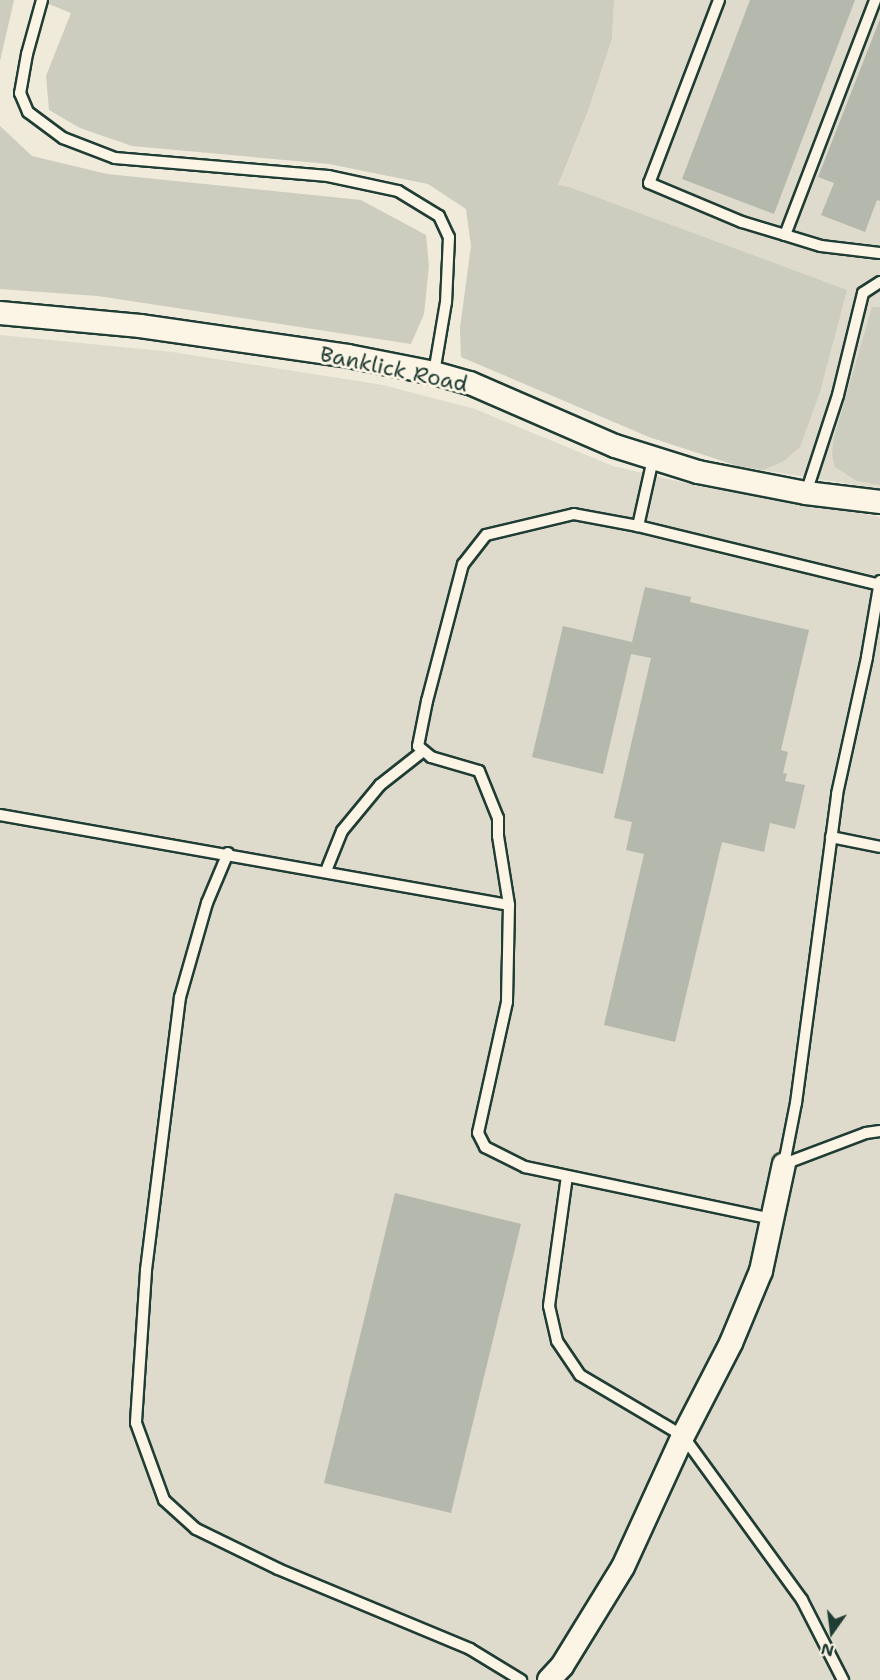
<!DOCTYPE html>
<html>
<head>
<meta charset="utf-8">
<style>
  body { margin:0 }
  #map { position:relative; width:880px; height:1680px; overflow:hidden; background:#efeada; font-family:"Shantell Sans",sans-serif }
  div>[style] { position:absolute }
  .built>* { inset:0; background:#dedbcc }
  .green>* { inset:0; background:#cccdbf }
  .building>* { inset:0; background:#b5b9ad }
  .roads { filter:drop-shadow(2px 0 #1f3d34) drop-shadow(-2px 0 #1f3d34) drop-shadow(0 2px #1f3d34) drop-shadow(0 -2px #1f3d34) }
  .lane>* { height:10px; margin:-5px; padding:0 5px; transform-origin:5px; border-radius:5px; background:#fcf5e5 }
  .street>* { height:22px; margin:-11px; padding:0 11px; transform-origin:11px; border-radius:11px; background:#fcf5e5 }
  span { translate:-50% -50%; white-space:nowrap; text-align:center; line-height:1.15; -webkit-text-stroke:6px #fcf5e5; paint-order:stroke }
  .street-label { font-size:22px; color:#1f3d34 }
  .north { position:absolute; left:802px; top:1602px; width:60px; height:60px; -webkit-text-stroke:4px #fcf5e5; paint-order:stroke; rotate:194deg; font-size:16px; font-weight:700; line-height:24px; text-align:center; color:#1f3d34 }
  .north::after { content:''; display:block; margin:auto; width:21px; height:27px; background:#1f3d34; clip-path:polygon(50% 0,100% 100%,50% 72%,0 100%) }
</style>
</head>
<body>
<div id="map">
  <div class="built">
    <div style="clip-path:polygon(614px 0,880px 0,880px 489px,738px 466px,649px 437px,558px 185px,588px 111px,612px 39px)"></div>
    <div style="clip-path:polygon(0 335px,172px 352px,383px 385px,475px 409px,613px 466px,698px 486px,880px 517px,880px 1680px,0 1680px)"></div>
  </div>
  <div class="green">
    <div style="clip-path:polygon(0 0,14px 0,0 61px)"></div>
    <div style="clip-path:polygon(39px 0,614px 0,612px 39px,588px 111px,558px 185px,569px 187px,847px 290px,820px 392px,800px 447px,784px 461px,763px 470px,738px 466px,649px 437px,461px 357px,460px 328px,471px 246px,466px 209px,428px 184px,329px 164px,132px 146px,80px 128px,49px 110px,46px 76px,71px 13px)"></div>
    <div style="clip-path:polygon(0 126px,32px 156px,107px 174px,361px 200px,426px 235px,429px 266px,424px 314px,411px 344px,98px 296px,0 289px)"></div>
    <div style="clip-path:polygon(872px 307px,880px 307px,880px 485px,857px 481px,835px 467px,832px 456px,833px 441px)"></div>
  </div>
  <div class="building">
    <div style="clip-path:polygon(750px 0,855px 0,774px 214px,682px 179px)"></div>
    <div style="clip-path:polygon(880px 19px,880px 201px,877px 200px,865px 232px,821px 215px,834px 183px,818px 177px)"></div>
    <div style="clip-path:polygon(645px 587px,691px 597px,690px 602px,809px 630px,781px 750px,788px 752px,783px 773px,787px 774px,785px 781px,805px 785px,795px 829px,770px 823px,764px 852px,722px 842px,675px 1042px,604px 1025px,644px 854px,626px 850px,632px 822px,614px 818px,651px 658px,631px 654px,603px 774px,532px 757px,563px 626px,632px 642px)"></div>
    <div style="clip-path:polygon(395px 1193px,521px 1224px,451px 1513px,324px 1483px)"></div>
  </div>
  <div class="roads">
    <div class="lane">
      <div style="left:42px;top:0;width:56px;rotate:105.5deg"></div>
      <div style="left:27px;top:54px;width:40px;rotate:100deg"></div>
      <div style="left:20px;top:93px;width:21px;rotate:67deg"></div>
      <div style="left:28px;top:112px;width:44px;rotate:36.6deg"></div>
      <div style="left:63px;top:138px;width:56px;rotate:21deg"></div>
      <div style="left:115px;top:158px;width:214px;rotate:4.8deg"></div>
      <div style="left:328px;top:176px;width:72px;rotate:12.1deg"></div>
      <div style="left:398px;top:191px;width:48px;rotate:31.4deg"></div>
      <div style="left:439px;top:216px;width:23px;rotate:65deg"></div>
      <div style="left:449px;top:237px;width:65px;rotate:92.6deg"></div>
      <div style="left:446px;top:302px;width:72px;rotate:99.6deg"></div>
      <div style="left:719px;top:0;width:196px;rotate:110.9deg"></div>
      <div style="left:649px;top:183px;width:101px;rotate:22.8deg"></div>
      <div style="left:742px;top:222px;width:45px;rotate:16.8deg"></div>
      <div style="left:785px;top:235px;width:38px;rotate:17deg"></div>
      <div style="left:821px;top:246px;width:59px;rotate:6.8deg"></div>
      <div style="left:785px;top:235px;width:252px;rotate:-69deg"></div>
      <div style="left:653px;top:459px;width:69px;rotate:102.6deg"></div>
      <div style="left:638px;top:526px;width:65px;rotate:-169.4deg"></div>
      <div style="left:574px;top:514px;width:90px;rotate:166.6deg"></div>
      <div style="left:486px;top:535px;width:37px;rotate:128deg"></div>
      <div style="left:463px;top:564px;width:142px;rotate:104.7deg"></div>
      <div style="left:427px;top:701px;width:46px;rotate:101.3deg"></div>
      <div style="left:418px;top:746px;width:17px;rotate:40deg"></div>
      <div style="left:431px;top:757px;width:50px;rotate:16.3deg"></div>
      <div style="left:479px;top:771px;width:51px;rotate:68deg"></div>
      <div style="left:498px;top:818px;width:18px;rotate:90deg"></div>
      <div style="left:498px;top:836px;width:70px;rotate:80.9deg"></div>
      <div style="left:509px;top:905px;width:97px;rotate:91.2deg"></div>
      <div style="left:507px;top:1002px;width:134px;rotate:102.5deg"></div>
      <div style="left:478px;top:1133px;width:16px;rotate:63deg"></div>
      <div style="left:485px;top:1147px;width:45px;rotate:26.6deg"></div>
      <div style="left:525px;top:1167px;width:252px;rotate:11.9deg"></div>
      <div style="left:806px;top:493px;width:103px;rotate:-71.9deg"></div>
      <div style="left:838px;top:395px;width:105px;rotate:-76.2deg"></div>
      <div style="left:863px;top:293px;width:20px;rotate:-33deg"></div>
      <div style="left:638px;top:526px;width:249px;rotate:13.7deg"></div>
      <div style="left:0;top:815px;width:517px;rotate:10.03deg"></div>
      <div style="left:831px;top:837px;width:50px;rotate:11.5deg"></div>
      <div style="left:228px;top:853px;width:54px;rotate:112.8deg"></div>
      <div style="left:207px;top:903px;width:98px;rotate:106deg"></div>
      <div style="left:180px;top:997px;width:276px;rotate:97.1deg"></div>
      <div style="left:146px;top:1271px;width:152px;rotate:93.8deg"></div>
      <div style="left:136px;top:1423px;width:82px;rotate:70deg"></div>
      <div style="left:164px;top:1500px;width:43px;rotate:42.2deg"></div>
      <div style="left:196px;top:1529px;width:91px;rotate:26deg"></div>
      <div style="left:278px;top:1569px;width:208px;rotate:22.6deg"></div>
      <div style="left:470px;top:1649px;width:60px;rotate:31.3deg"></div>
      <div style="left:326px;top:871px;width:43px;rotate:-68.2deg"></div>
      <div style="left:342px;top:831px;width:60px;rotate:-50.4deg"></div>
      <div style="left:380px;top:785px;width:53px;rotate:-38.2deg"></div>
      <div style="left:784px;top:1164px;width:62px;rotate:-78.9deg"></div>
      <div style="left:796px;top:1103px;width:312px;rotate:-82.4deg"></div>
      <div style="left:837px;top:794px;width:140px;rotate:-77.6deg"></div>
      <div style="left:867px;top:657px;width:77px;rotate:-80.3deg"></div>
      <div style="left:784px;top:1164px;width:88px;rotate:-20.7deg"></div>
      <div style="left:866px;top:1133px;width:14px;rotate:-8deg"></div>
      <div style="left:567px;top:1176px;width:131px;rotate:97.9deg"></div>
      <div style="left:549px;top:1306px;width:36px;rotate:77deg"></div>
      <div style="left:557px;top:1341px;width:41px;rotate:55.9deg"></div>
      <div style="left:580px;top:1375px;width:120px;rotate:30.6deg"></div>
      <div style="left:683px;top:1436px;width:203px;rotate:54deg"></div>
      <div style="left:802px;top:1600px;width:90px;rotate:62.9deg"></div>
    </div>
    <div class="street">
      <div style="left:0;top:313px;width:141px;rotate:5.3deg"></div>
      <div style="left:140px;top:326px;width:210px;rotate:8.2deg"></div>
      <div style="left:348px;top:356px;width:88px;rotate:11.2deg"></div>
      <div style="left:434px;top:373px;width:37px;rotate:16deg"></div>
      <div style="left:470px;top:383px;width:158px;rotate:23.5deg"></div>
      <div style="left:615px;top:446px;width:87px;rotate:17.4deg"></div>
      <div style="left:698px;top:472px;width:110px;rotate:11deg"></div>
      <div style="left:806px;top:493px;width:75px;rotate:6.9deg"></div>
      <div style="left:549px;top:1680px;width:19px;rotate:-47deg"></div>
      <div style="left:562px;top:1666px;width:116px;rotate:-58.4deg"></div>
      <div style="left:623px;top:1567px;width:144px;rotate:-65.4deg"></div>
      <div style="left:683px;top:1436px;width:105px;rotate:-62.7deg"></div>
      <div style="left:731px;top:1343px;width:78px;rotate:-67.4deg"></div>
      <div style="left:761px;top:1271px;width:109px;rotate:-77.9deg"></div>
    </div>
  </div>
  <div class="street-label">
    <span style="left:394px;top:369px;rotate:12deg">Banklick Road</span>
  </div>
  <div class="north">N</div>
</div>
</body>
</html>
